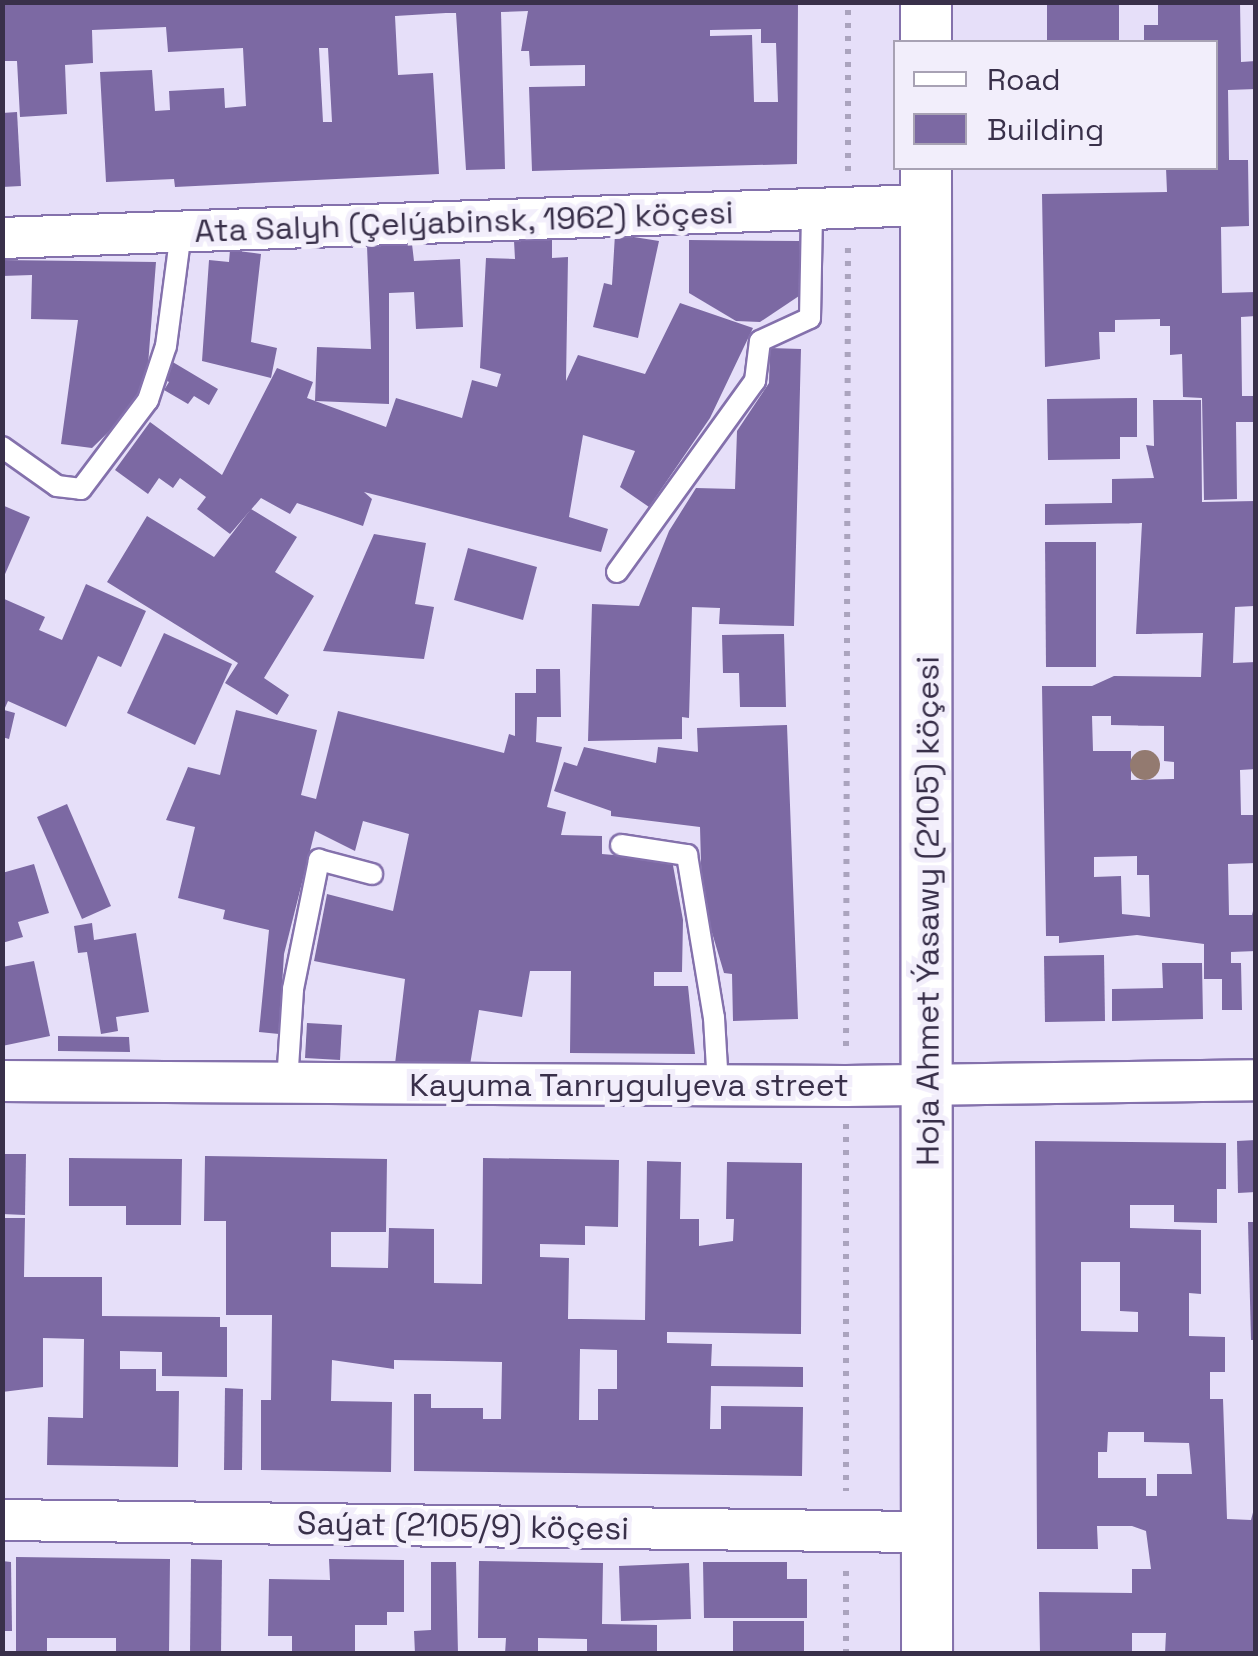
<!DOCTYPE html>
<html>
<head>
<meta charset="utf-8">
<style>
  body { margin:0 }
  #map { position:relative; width:1258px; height:1656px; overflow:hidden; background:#e6dff9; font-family:"Space Grotesk",sans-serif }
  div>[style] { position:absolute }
  .building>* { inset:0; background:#7c69a3 }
  .path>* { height:6px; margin-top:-3px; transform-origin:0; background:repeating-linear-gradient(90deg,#aba4be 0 5px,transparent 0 13px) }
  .roads { filter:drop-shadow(2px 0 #8471ac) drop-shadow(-2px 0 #8471ac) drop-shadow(0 2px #8471ac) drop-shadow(0 -2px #8471ac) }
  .service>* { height:20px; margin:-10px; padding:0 10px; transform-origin:10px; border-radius:10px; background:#fff }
  .minor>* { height:40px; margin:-20px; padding:0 20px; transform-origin:20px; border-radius:20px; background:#fff }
  .tertiary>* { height:50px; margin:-25px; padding:0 25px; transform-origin:25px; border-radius:25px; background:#fff }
  .trees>* { width:30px; height:30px; margin:-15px; border-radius:50%; background:#937a70 }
  span { translate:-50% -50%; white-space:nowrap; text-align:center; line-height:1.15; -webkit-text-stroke:10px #f2eefb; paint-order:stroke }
  .street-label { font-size:32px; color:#39304a }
  .frame { position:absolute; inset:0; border:5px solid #39304a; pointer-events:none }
  .legend { position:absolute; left:893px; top:40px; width:325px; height:130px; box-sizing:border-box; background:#f2eefb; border:2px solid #a8a2b4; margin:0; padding:12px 18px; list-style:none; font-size:30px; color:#39304a }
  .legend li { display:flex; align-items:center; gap:20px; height:50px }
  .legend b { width:50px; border:2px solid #a8a2b4 }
</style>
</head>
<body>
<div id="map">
  <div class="building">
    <div style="clip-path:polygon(evenodd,2px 2px,798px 2px,797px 164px,532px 171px,529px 87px,585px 86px,585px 65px,530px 66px,529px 51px,521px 51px,528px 11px,501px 12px,505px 169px,466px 170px,456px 13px,446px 13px,395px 16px,398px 75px,433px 73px,439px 174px,175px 187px,174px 179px,106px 182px,100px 72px,152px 70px,155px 111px,170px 110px,169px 91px,224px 88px,225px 108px,246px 106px,243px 48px,168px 52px,166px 27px,92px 30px,93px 63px,65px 65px,67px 114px,20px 117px,17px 61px,2px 61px,2px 2px,761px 29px,761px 43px,776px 43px,778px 102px,754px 102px,752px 35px,710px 36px,710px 30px,761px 29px,2px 2px,319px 48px,328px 48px,332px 122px,323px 122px,319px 48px)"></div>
    <div style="clip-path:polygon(1047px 2px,1119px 2px,1119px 42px,1047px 42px)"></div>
    <div style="clip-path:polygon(1158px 2px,1240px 2px,1241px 62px,1256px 61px,1256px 89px,1228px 90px,1229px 160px,1248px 160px,1249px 226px,1221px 227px,1222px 293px,1256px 292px,1256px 316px,1241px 317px,1242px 396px,1256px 396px,1256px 422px,1236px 422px,1237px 499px,1204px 500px,1202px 398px,1183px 397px,1182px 354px,1170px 355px,1170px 326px,1160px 326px,1160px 319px,1115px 320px,1115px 332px,1099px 332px,1100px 359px,1045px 367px,1042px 194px,1167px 192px,1166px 168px,1216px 168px,1216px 42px,1144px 42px,1144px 25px,1158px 25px)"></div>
    <div style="clip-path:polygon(17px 112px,21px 186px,2px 187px,2px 113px)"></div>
    <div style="clip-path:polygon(615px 234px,659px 241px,638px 338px,593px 327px,604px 283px,612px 285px)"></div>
    <div style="clip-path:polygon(552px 240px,552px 258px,568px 257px,566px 381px,578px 355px,645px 374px,680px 303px,753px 328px,710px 418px,649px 507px,620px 487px,635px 451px,583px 435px,569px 517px,608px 529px,601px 552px,364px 492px,372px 499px,363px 526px,297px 503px,290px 514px,261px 498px,230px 534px,197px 509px,206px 497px,180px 478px,173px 488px,159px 478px,148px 494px,115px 470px,150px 422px,222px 475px,277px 368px,313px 382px,307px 398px,386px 427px,396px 398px,462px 418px,472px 380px,497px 387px,501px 374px,480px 368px,486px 258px,515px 259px,514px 241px)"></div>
    <div style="clip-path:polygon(689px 240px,799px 241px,799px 296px,760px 322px,736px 321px,689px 293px)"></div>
    <div style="clip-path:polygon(412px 244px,414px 261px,460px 259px,463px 327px,416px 329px,414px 292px,389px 293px,389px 404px,315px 401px,317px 347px,371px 349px,367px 246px)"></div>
    <div style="clip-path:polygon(230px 250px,261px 254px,251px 342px,277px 348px,271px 378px,202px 361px,209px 260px,229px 262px)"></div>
    <div style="clip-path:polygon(2px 260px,156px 262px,147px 378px,124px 417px,92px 448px,61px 444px,78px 320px,31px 319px,32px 275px,2px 276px)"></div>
    <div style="clip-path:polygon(770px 348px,801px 349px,794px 626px,719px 624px,720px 608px,692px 607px,689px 718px,682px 717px,682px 739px,588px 741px,592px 604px,639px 606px,669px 531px,696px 488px,735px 489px,737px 431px,769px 383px)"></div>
    <div style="clip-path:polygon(171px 361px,218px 389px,209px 405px,194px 396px,188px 404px,164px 390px,169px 382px,162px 378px)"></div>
    <div style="clip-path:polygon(1137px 398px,1137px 437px,1120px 437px,1120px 459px,1048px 460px,1047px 399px)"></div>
    <div style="clip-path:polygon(evenodd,1153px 400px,1201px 400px,1202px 502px,1256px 501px,1254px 606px,1235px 607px,1233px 663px,1256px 662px,1256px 769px,1240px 770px,1241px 815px,1256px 815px,1256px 863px,1228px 864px,1229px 915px,1252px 915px,1256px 899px,1256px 951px,1231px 952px,1231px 963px,1241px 963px,1242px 1010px,1222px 1010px,1222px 979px,1204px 979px,1204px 944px,1137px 935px,1059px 943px,1059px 936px,1046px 936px,1042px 686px,1092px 686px,1114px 676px,1201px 677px,1203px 633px,1136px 634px,1142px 523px,1045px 525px,1045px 504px,1112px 503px,1112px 479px,1154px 478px,1146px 445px,1154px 446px,1153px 400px,1092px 716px,1111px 716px,1111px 725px,1164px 726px,1164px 761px,1174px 762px,1174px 779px,1131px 780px,1131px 751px,1093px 751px,1092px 716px,1153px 400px,1137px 856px,1137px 875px,1149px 875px,1150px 917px,1122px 914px,1121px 876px,1094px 877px,1094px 857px,1137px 856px)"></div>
    <div style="clip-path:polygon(2px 505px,30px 517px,2px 581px)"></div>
    <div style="clip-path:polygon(251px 509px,297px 537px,275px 572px,314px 596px,264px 678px,289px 695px,277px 715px,225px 683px,238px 663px,107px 582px,147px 516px,214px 557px)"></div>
    <div style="clip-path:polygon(374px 534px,426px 543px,415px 604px,434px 607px,424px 659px,323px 651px)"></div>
    <div style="clip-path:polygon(1045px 542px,1096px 542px,1096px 667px,1046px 667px)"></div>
    <div style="clip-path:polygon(468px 548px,537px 567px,523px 620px,454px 600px)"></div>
    <div style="clip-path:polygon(86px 584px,146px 611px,121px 667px,98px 656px,66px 727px,8px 701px,4px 710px,15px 713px,9px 739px,2px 737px,2px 598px,45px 617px,39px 630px,62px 640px)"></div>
    <div style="clip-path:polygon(164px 633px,232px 664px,195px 745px,127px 713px)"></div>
    <div style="clip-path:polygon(784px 634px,786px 707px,740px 707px,739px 673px,723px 673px,722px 635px)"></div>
    <div style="clip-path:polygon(536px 669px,560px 669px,561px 717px,537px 717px,536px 742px,562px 747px,547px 807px,566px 812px,561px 835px,602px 836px,602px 854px,672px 860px,683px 920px,682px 972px,654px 972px,654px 986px,688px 986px,695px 1054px,570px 1053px,571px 971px,530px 971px,522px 1017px,479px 1010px,470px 1065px,395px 1064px,405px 979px,314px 961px,327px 894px,393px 911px,409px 834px,363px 821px,355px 851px,315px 831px,284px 954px,279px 1034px,259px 1032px,269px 930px,223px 919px,225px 910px,178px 898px,195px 827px,166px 820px,188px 767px,220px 775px,236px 710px,317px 730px,301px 795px,316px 799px,338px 711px,504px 753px,509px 734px,515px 736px,515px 693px,536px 693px)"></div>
    <div style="clip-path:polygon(787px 725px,798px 1019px,733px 1021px,732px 974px,724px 973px,702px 899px,700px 827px,611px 816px,611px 811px,554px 791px,564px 762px,577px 766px,584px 747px,656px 763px,658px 747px,698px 752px,697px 728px)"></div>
    <div style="clip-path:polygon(67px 804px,111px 906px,82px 919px,37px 817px)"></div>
    <div style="clip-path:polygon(34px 864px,49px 913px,18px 922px,23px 937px,2px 943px,2px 873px)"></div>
    <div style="clip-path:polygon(92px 923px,94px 940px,136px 933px,149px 1012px,116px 1017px,118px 1031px,101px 1034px,87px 952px,78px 953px,74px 926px)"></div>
    <div style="clip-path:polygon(1104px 955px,1105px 1021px,1045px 1022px,1044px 956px)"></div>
    <div style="clip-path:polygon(34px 961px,50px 1036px,2px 1046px,2px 967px)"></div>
    <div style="clip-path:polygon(1162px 963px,1202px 963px,1203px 1019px,1112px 1021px,1112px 989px,1163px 988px)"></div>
    <div style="clip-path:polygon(307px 1023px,342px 1025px,340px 1060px,305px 1058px)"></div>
    <div style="clip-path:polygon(58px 1036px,129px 1037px,130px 1052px,58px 1051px)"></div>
    <div style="clip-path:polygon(1256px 1140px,1256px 1192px,1238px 1193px,1237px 1141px)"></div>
    <div style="clip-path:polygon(evenodd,1035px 1141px,1226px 1143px,1226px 1189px,1217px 1189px,1217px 1223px,1174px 1222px,1174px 1205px,1130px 1205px,1130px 1228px,1201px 1230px,1201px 1294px,1189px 1293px,1189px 1336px,1225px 1337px,1225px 1372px,1210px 1372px,1210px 1399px,1223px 1399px,1227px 1519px,1251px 1520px,1256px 1501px,1256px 1654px,1165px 1654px,1166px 1633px,1132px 1633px,1132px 1654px,1040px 1654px,1039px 1592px,1132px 1593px,1132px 1569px,1151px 1569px,1146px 1531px,1132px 1526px,1097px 1526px,1098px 1549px,1037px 1549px,1035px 1141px,1081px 1262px,1120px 1262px,1120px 1311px,1138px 1312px,1138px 1332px,1081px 1331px,1081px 1262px,1035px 1141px,1108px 1432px,1144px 1432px,1144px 1442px,1189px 1443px,1192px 1474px,1157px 1474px,1157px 1496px,1146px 1496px,1146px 1478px,1098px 1478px,1098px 1452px,1107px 1452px,1108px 1432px)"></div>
    <div style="clip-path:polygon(2px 1154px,26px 1154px,25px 1215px,2px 1214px)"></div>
    <div style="clip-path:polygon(evenodd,205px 1156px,387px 1159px,386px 1232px,331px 1232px,331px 1267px,388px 1268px,389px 1228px,434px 1229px,434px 1283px,482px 1284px,483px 1158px,619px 1160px,618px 1227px,585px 1226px,585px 1245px,540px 1244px,540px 1257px,569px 1258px,568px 1319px,580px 1319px,645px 1320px,647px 1161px,681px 1162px,680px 1219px,699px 1219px,699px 1246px,733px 1241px,734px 1219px,726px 1219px,727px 1162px,802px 1163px,801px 1334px,667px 1332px,667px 1343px,712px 1344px,711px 1366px,803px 1367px,803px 1387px,711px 1386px,710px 1429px,721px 1429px,721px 1406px,803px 1407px,802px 1476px,414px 1471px,414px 1394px,431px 1394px,431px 1408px,483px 1408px,483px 1419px,501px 1419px,502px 1362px,394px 1360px,394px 1369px,332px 1360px,331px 1401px,392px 1402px,391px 1472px,261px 1470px,261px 1400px,271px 1400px,272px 1315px,226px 1315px,226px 1221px,204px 1221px,205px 1156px,580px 1349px,617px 1350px,617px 1389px,598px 1389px,598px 1420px,579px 1420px,580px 1349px)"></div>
    <div style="clip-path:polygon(69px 1158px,182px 1159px,181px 1225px,126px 1225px,126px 1206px,69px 1206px)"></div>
    <div style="clip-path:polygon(2px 1218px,25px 1218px,24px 1277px,102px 1277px,102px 1316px,220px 1317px,220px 1327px,227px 1327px,227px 1377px,162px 1376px,162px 1352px,120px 1351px,120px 1369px,156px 1369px,156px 1391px,179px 1391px,178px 1467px,47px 1465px,48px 1417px,83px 1418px,84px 1339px,43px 1338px,43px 1387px,2px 1392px)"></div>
    <div style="clip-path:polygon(1248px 1222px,1256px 1222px,1256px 1340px,1251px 1340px)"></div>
    <div style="clip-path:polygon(225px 1388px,243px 1389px,242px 1470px,224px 1470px)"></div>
    <div style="clip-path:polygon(16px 1557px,170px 1559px,169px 1654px,116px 1654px,116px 1638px,47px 1638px,47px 1654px,16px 1654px)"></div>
    <div style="clip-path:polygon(191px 1559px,222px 1560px,221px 1654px,190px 1654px)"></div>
    <div style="clip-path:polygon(329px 1559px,404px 1560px,404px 1612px,387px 1612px,387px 1625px,355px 1625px,355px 1654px,292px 1654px,292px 1636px,268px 1636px,269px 1579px,330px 1580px)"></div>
    <div style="clip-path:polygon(2px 1561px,11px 1562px,12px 1631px,2px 1631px)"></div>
    <div style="clip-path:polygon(479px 1561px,603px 1563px,602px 1624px,657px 1625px,657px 1654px,587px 1654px,587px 1639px,538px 1638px,538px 1654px,505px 1654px,506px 1638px,478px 1638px)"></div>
    <div style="clip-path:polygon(431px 1562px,456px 1562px,458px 1654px,415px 1654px,414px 1631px,431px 1630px)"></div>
    <div style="clip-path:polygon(703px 1562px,787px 1562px,787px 1579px,807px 1579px,807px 1618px,704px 1618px)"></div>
    <div style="clip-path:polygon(689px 1563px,691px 1619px,621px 1621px,619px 1566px)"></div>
    <div style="clip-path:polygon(733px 1621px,804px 1621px,804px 1654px,733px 1654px)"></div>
  </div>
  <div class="path">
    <div style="left:848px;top:171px;width:169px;rotate:-90deg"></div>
    <div style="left:846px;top:1046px;width:802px;rotate:-89.86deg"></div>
    <div style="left:846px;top:1124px;width:367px;rotate:90deg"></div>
    <div style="left:846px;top:1654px;width:85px;rotate:-90deg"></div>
  </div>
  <div class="roads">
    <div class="service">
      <div style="left:2px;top:447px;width:67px;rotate:35.3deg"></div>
      <div style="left:57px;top:486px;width:24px;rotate:7deg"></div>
      <div style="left:81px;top:489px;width:111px;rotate:-53deg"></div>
      <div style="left:148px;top:400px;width:57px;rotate:-71.6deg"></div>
      <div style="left:166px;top:346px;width:115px;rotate:-82.5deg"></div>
      <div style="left:617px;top:572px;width:236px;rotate:-54.2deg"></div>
      <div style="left:755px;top:381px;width:40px;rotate:-82.9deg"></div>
      <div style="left:760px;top:341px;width:55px;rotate:-24.7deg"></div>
      <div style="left:810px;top:318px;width:109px;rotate:-88.9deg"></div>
      <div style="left:621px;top:845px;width:67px;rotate:8.6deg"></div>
      <div style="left:687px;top:855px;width:165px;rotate:80.6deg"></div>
      <div style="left:714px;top:1018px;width:67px;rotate:86.6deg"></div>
      <div style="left:287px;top:1083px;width:94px;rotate:-86.3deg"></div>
      <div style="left:293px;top:989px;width:132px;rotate:-78.6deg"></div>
      <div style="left:319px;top:860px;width:55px;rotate:14.8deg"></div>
    </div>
    <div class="minor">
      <div style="left:2px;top:238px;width:925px;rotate:-2.05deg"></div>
      <div style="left:2px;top:1081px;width:844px;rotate:0.34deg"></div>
      <div style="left:846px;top:1086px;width:410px;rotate:-0.8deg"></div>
      <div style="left:2px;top:1520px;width:921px;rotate:0.75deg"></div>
    </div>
    <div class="tertiary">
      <div style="left:926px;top:42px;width:40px;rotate:-90deg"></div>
      <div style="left:926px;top:168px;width:1486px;rotate:89.96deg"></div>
    </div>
  </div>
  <div class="trees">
    <div style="left:1145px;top:765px"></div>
  </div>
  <div class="street-label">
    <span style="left:464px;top:222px;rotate:-2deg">Ata Salyh (Çelýabinsk, 1962) köçesi</span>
    <span style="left:928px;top:911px;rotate:-90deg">Hoja Ahmet Ýasawy (2105) köçesi</span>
    <span style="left:629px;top:1085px">Kayuma Tanrygulyeva street</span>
    <span style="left:463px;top:1526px;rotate:1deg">Saýat (2105/9) köçesi</span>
  </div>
  <div class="frame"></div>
  <ul class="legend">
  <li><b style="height:12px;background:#fff"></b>Road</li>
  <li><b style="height:28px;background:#7c69a3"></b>Building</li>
  </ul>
</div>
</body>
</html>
